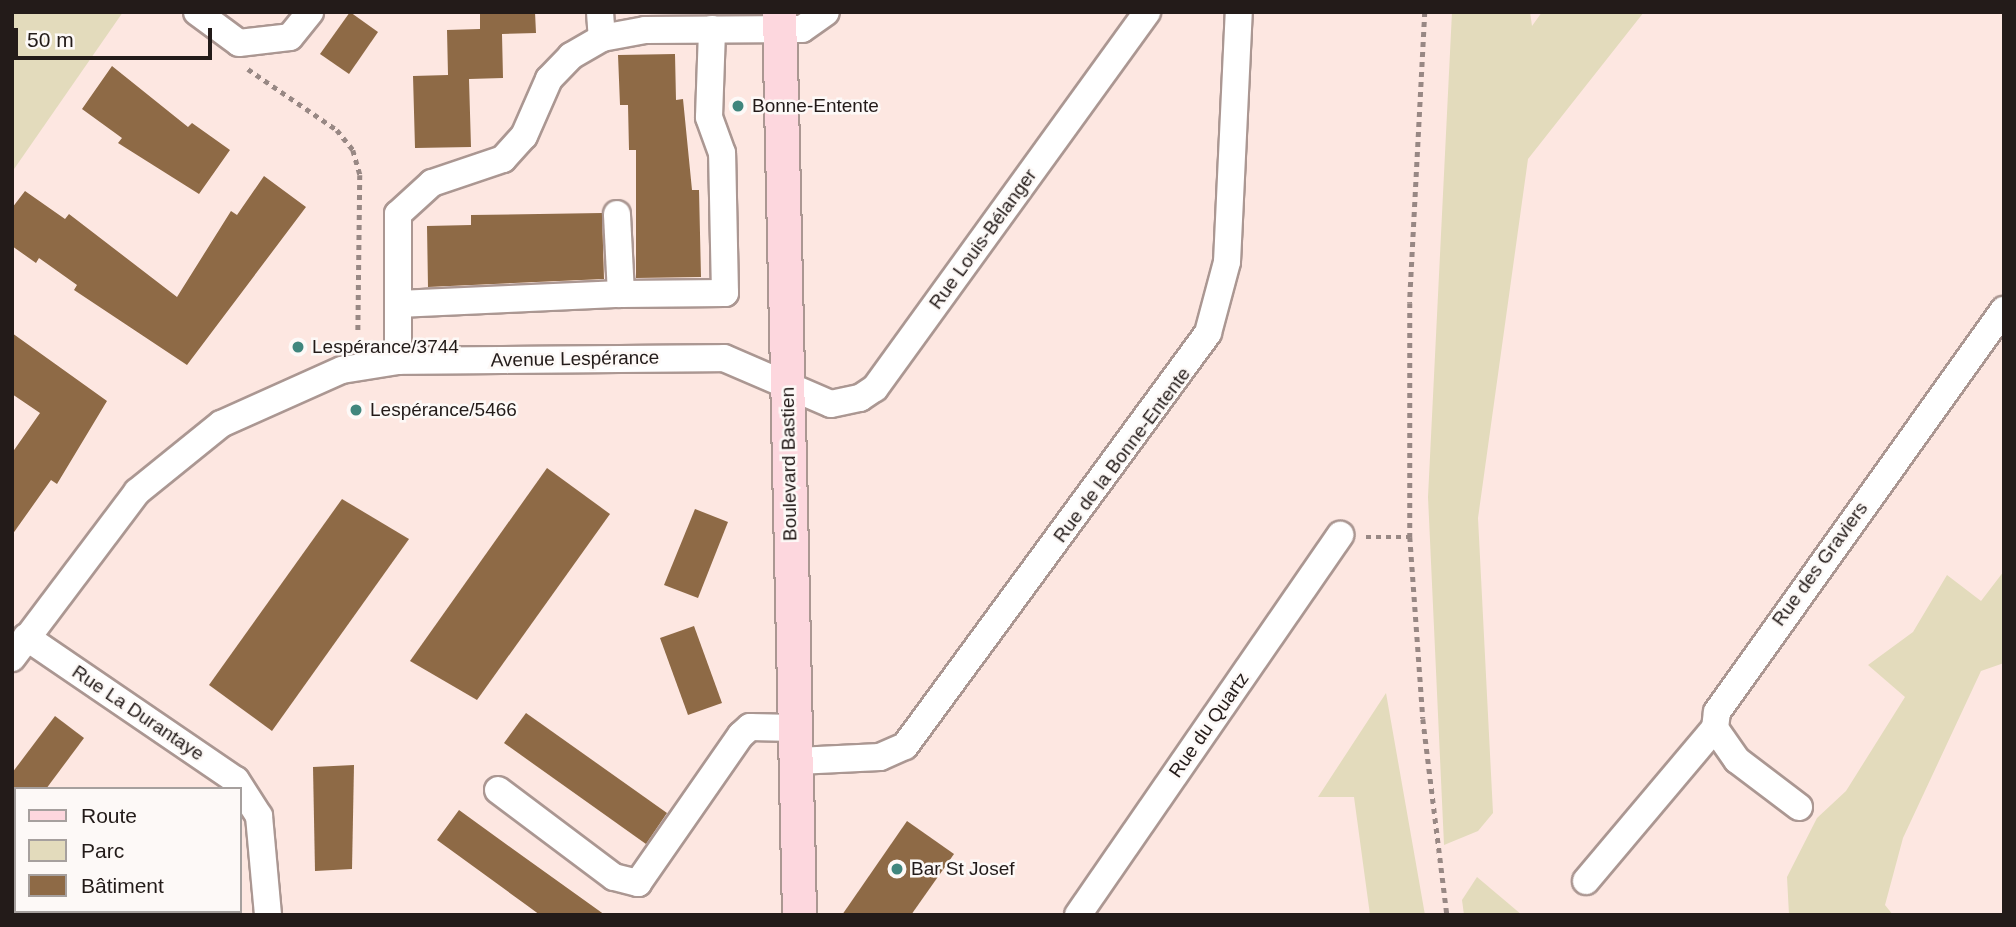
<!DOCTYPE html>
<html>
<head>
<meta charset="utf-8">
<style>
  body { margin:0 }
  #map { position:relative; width:2016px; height:927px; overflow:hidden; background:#fde7e1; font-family:Arial,sans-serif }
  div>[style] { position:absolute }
  .green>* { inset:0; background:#e3dbbc }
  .building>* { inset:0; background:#8e6a46 }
  .path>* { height:4.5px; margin-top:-2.25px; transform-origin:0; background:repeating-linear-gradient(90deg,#988884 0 5px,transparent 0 10px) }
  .roads { filter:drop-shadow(2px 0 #ab9792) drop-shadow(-2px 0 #ab9792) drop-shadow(0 2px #ab9792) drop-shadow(0 -2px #ab9792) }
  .minor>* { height:26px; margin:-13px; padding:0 13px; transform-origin:13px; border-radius:13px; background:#fff }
  .major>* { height:33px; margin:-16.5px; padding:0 16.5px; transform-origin:16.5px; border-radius:16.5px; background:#fdd7de }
  .dots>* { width:19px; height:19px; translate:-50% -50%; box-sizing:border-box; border:4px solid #fdf9f7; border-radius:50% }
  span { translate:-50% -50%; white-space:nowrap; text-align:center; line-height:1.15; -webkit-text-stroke:5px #fdf9f7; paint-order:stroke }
  .poi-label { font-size:19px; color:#231b19 }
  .left { translate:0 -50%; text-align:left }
  .street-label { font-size:19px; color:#231b19 }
  .frame { position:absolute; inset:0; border:14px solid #231b19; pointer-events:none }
  .legend { position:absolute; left:14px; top:787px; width:228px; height:126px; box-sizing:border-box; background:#fdf9f7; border:2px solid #a6a09e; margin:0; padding:9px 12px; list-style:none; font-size:21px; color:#231b19 }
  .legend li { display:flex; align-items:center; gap:14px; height:35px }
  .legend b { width:35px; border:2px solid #a6a09e }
  .scale { position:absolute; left:14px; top:28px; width:198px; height:32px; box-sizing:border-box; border:4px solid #231b19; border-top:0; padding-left:9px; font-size:21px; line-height:24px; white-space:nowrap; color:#231b19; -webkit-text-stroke:5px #fdf9f7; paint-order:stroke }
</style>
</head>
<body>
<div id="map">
  <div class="green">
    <div style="clip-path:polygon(12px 12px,123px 12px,12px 172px)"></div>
    <div style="clip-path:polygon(1452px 12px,1530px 12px,1532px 26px,1542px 12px,1644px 12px,1528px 159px,1478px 518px,1493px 813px,1478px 831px,1444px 845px,1428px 497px)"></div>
    <div style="clip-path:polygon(2004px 571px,2004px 663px,1981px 671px,1903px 838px,1885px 905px,1893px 915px,1789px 915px,1787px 877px,1817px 818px,1846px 791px,1905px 697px,1868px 665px,1913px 632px,1947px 575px,1981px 601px)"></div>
    <div style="clip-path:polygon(1386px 693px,1425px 915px,1370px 915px,1354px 797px,1318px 797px)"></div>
    <div style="clip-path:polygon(1477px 877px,1522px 915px,1464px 915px,1462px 900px)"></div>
  </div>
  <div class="building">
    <div style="clip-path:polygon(350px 12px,378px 32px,349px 74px,320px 54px)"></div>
    <div style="clip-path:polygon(480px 12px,535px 12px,536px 33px,502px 34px,503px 78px,469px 79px,471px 147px,415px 148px,413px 76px,448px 75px,447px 30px,480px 29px)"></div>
    <div style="clip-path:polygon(675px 54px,676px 100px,683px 99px,692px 190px,699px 190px,701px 277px,636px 278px,636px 150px,629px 150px,628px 105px,620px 105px,618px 55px)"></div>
    <div style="clip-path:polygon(112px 66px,188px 127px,192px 123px,230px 150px,199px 194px,118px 143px,122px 138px,82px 109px)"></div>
    <div style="clip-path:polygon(264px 176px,306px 207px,187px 365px,74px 290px,77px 285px,39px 258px,36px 263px,12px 246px,12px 208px,25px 191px,65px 219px,69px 214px,177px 297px,231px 211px,237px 215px)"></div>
    <div style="clip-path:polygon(602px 213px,604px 279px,428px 287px,427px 226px,471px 225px,471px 215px)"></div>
    <div style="clip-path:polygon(12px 333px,107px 401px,57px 484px,51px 480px,12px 535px,12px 453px,40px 413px,12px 394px)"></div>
    <div style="clip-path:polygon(547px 468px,610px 514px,477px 700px,410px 661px)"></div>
    <div style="clip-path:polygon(342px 499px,409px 539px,272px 731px,209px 685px)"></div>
    <div style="clip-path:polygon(695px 509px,728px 522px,698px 598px,664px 585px)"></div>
    <div style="clip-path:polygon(694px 626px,722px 703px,688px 715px,660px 638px)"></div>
    <div style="clip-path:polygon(526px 713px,667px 813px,646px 844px,504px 743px)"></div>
    <div style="clip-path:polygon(55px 716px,84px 738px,46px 789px,12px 789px,12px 773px)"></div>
    <div style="clip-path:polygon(354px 765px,352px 869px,315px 871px,313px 767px)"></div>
    <div style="clip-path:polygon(459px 810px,524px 857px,605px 915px,540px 915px,525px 904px,437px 840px)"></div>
    <div style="clip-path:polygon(907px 821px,954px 854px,911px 915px,842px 915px)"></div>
  </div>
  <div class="path">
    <div style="left:1425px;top:12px;width:291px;rotate:93deg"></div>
    <div style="left:1410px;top:303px;width:234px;rotate:90deg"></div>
    <div style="left:1410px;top:537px;width:182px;rotate:85.9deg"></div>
    <div style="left:1423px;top:719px;width:197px;rotate:83deg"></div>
    <div style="left:248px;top:69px;width:108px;rotate:34.4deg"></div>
    <div style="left:337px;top:130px;width:26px;rotate:51deg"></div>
    <div style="left:353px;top:150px;width:26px;rotate:74deg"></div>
    <div style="left:360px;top:175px;width:159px;rotate:90.7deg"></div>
    <div style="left:1366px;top:537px;width:44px"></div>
  </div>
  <div class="roads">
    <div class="minor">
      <div style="left:197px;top:12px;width:52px;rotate:36.4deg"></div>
      <div style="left:239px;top:43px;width:51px;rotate:-6.7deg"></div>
      <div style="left:290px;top:37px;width:32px;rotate:-51deg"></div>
      <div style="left:600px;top:12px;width:26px;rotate:86deg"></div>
      <div style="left:621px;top:294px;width:104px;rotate:-0.6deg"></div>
      <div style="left:725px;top:293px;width:140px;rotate:-91.2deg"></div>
      <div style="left:722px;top:153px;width:38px;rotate:-110deg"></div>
      <div style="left:709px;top:117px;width:88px;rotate:-88deg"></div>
      <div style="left:398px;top:304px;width:223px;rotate:-2.6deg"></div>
      <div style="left:621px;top:294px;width:80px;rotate:-92.9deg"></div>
      <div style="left:398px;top:361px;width:147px;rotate:-90deg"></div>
      <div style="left:398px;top:214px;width:46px;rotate:-42.4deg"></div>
      <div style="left:432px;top:183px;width:75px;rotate:-18.7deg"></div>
      <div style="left:503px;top:159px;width:31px;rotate:-48deg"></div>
      <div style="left:524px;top:136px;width:62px;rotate:-66.3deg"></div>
      <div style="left:549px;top:79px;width:32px;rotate:-46deg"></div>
      <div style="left:571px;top:56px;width:36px;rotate:-30deg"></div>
      <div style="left:602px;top:38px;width:44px;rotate:-10.5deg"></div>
      <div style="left:645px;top:30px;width:157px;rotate:-0.4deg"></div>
      <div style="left:802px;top:29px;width:29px;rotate:-35deg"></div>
      <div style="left:26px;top:637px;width:254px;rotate:34.3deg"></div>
      <div style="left:236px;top:780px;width:43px;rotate:57.4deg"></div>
      <div style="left:259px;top:816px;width:99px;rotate:84.8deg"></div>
      <div style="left:12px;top:658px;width:208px;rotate:-53deg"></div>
      <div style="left:137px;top:492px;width:108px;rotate:-39deg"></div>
      <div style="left:221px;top:424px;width:133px;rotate:-24.1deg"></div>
      <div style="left:342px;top:370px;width:57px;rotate:-9.1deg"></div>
      <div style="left:398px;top:361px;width:326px;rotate:-0.5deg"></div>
      <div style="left:724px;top:358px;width:116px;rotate:23.3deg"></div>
      <div style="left:831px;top:404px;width:30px;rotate:-12deg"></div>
      <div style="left:860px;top:398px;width:18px;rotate:-34deg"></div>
      <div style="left:875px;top:388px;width:464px;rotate:-54.1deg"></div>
      <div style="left:797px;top:761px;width:83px;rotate:-2.8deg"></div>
      <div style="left:880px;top:757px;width:27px;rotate:-24deg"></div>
      <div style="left:905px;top:746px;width:512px;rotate:-53.73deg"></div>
      <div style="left:1208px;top:333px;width:73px;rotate:-75deg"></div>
      <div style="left:1227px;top:262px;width:250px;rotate:-87.3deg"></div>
      <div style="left:498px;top:790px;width:145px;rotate:36.9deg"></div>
      <div style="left:614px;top:877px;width:25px;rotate:14deg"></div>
      <div style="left:638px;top:883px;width:180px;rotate:-55.2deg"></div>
      <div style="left:741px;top:735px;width:12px;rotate:-42deg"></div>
      <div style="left:750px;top:727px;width:45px;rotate:1.3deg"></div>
      <div style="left:1799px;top:807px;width:78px;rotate:-142.8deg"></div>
      <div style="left:1737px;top:760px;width:39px;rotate:-125deg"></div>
      <div style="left:1715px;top:728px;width:16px;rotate:-83deg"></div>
      <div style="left:1717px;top:712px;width:494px;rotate:-54.5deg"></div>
      <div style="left:1586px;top:881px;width:200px;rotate:-49.9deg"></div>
      <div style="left:1078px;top:915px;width:462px;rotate:-55.4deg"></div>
    </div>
    <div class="major">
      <div style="left:779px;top:12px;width:903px;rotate:88.73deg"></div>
    </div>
  </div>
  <div class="dots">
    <div style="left:738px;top:106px;background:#40867d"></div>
    <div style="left:298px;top:347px;background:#40867d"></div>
    <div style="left:356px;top:410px;background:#40867d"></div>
    <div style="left:897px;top:869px;background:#40867d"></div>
  </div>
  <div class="poi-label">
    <span class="left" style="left:752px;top:106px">Bonne-Entente</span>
    <span class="left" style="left:312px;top:347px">Lespérance/3744</span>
    <span class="left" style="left:370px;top:410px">Lespérance/5466</span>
    <span class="left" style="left:911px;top:869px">Bar St Josef</span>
  </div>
  <div class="street-label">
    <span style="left:983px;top:239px;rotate:-54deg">Rue Louis-Bélanger</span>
    <span style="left:575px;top:359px;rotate:-1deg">Avenue Lespérance</span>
    <span style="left:1122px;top:455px;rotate:-53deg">Rue de la Bonne-Entente</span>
    <span style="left:789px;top:464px;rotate:-91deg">Boulevard Bastien</span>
    <span style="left:1820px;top:564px;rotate:-54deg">Rue des Graviers</span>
    <span style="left:138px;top:713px;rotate:34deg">Rue La Durantaye</span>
    <span style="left:1209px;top:725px;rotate:-55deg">Rue du Quartz</span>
  </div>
  <div class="frame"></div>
  <ul class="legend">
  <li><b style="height:9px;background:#fdd7de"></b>Route</li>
  <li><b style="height:19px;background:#e3dbbc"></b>Parc</li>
  <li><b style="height:19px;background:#8e6a46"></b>Bâtiment</li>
  </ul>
  <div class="scale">50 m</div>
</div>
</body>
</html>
